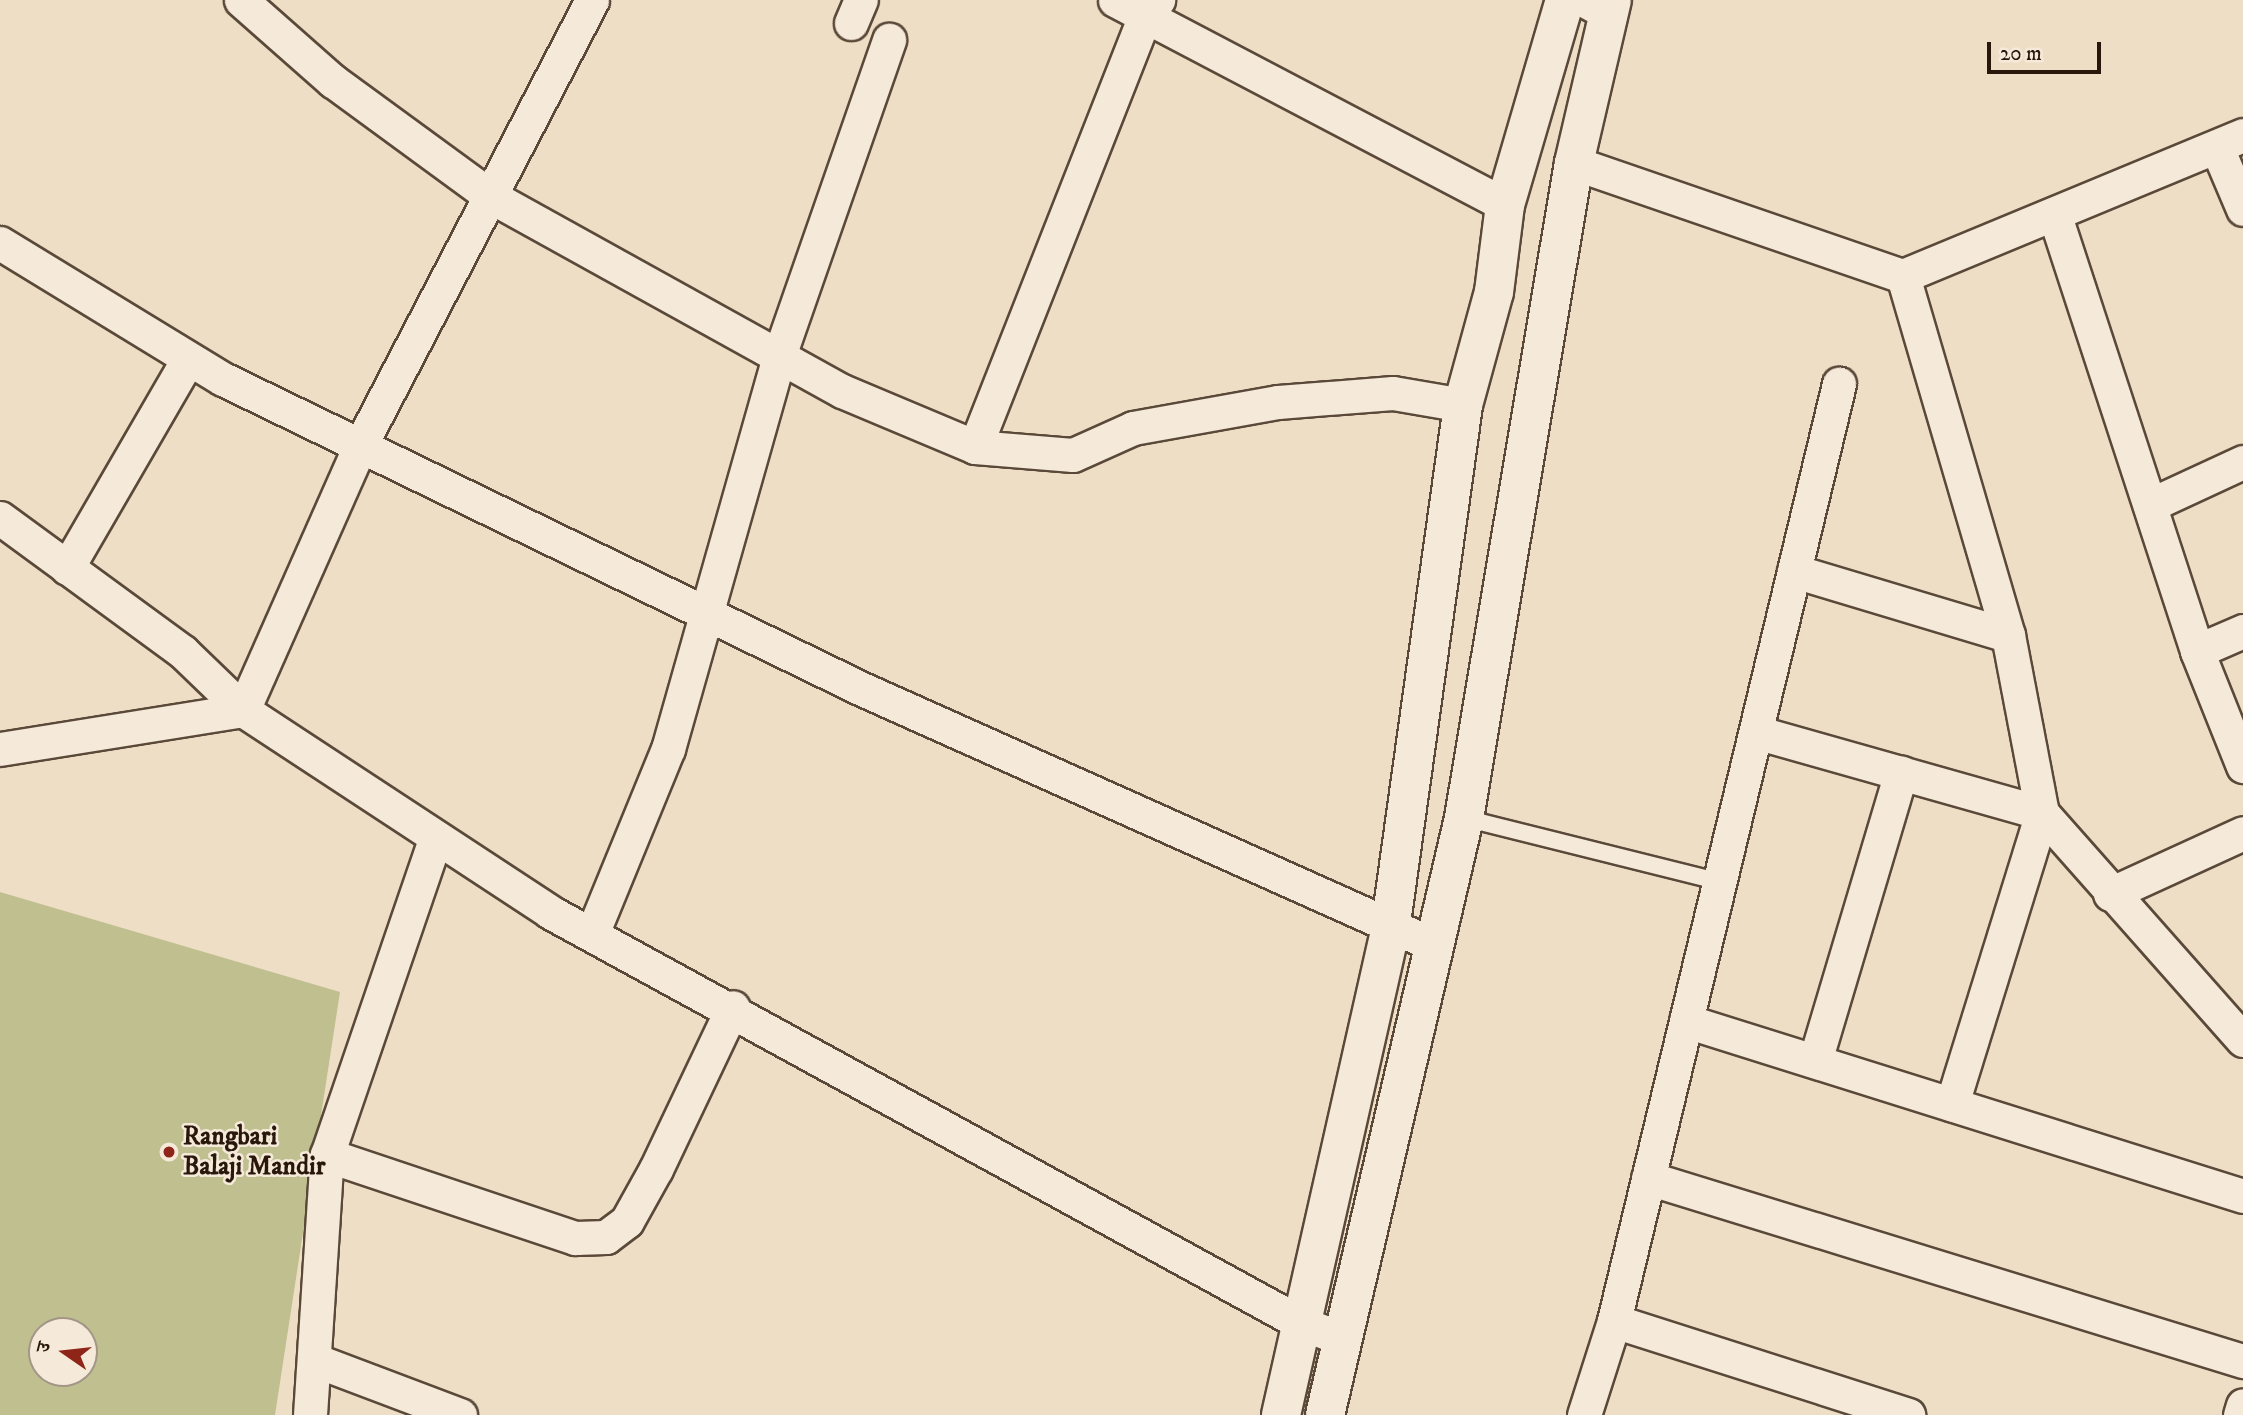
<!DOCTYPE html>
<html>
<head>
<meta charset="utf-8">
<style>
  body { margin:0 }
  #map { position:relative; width:2243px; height:1415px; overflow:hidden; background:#efdec6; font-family:"IM FELL DW Pica","Noto Serif Devanagari",serif }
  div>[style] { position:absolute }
  .green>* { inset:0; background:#c0bf90 }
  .roads { filter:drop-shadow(2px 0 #5a4939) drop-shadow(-2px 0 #5a4939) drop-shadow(0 2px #5a4939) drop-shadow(0 -2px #5a4939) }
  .service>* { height:16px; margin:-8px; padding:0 8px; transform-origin:8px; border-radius:8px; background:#f5eada }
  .minor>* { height:33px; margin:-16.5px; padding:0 16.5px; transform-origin:16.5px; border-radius:16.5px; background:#f5eada }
  .tertiary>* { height:38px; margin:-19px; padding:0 19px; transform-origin:19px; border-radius:19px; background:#f5eada }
  .dots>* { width:19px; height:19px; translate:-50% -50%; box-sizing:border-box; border:4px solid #f5eada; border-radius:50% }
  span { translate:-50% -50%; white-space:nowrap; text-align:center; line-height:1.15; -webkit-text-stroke:5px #f5eada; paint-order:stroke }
  .poi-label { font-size:26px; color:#28170a; font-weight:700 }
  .left { translate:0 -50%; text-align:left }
  .north { position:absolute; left:28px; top:1317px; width:70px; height:70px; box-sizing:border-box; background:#f5eada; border:2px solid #a39687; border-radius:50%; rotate:284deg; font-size:19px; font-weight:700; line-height:28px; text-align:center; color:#28170a }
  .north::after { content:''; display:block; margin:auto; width:24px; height:32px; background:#8f2418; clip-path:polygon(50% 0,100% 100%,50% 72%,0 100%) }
  .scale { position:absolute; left:1987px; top:42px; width:114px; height:32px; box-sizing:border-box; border:4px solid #28170a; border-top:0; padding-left:9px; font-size:21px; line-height:24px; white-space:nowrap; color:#28170a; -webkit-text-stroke:5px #f5eada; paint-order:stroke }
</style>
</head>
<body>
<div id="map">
  <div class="green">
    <div style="clip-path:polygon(evenodd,0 892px,340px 992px,275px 1415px,0 1415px,0 892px,42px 1331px,84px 1331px,84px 1373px,42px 1373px,42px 1331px)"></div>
  </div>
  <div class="roads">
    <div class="service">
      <div style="left:1464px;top:818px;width:264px;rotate:14deg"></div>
    </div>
    <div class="minor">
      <div style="left:241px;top:0;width:123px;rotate:41.4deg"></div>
      <div style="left:333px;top:81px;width:195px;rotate:36.2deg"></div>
      <div style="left:490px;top:196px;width:402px;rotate:29deg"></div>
      <div style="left:842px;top:391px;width:144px;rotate:22.8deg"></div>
      <div style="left:975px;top:447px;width:98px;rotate:4.7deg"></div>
      <div style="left:1073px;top:455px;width:66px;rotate:-24.2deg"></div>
      <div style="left:1133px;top:428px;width:147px;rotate:-10.2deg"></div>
      <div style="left:1278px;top:402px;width:115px;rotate:-4.5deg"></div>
      <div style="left:1393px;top:393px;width:71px;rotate:9.7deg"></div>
      <div style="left:1115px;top:0;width:441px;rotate:27.7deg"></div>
      <div style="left:1584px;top:0;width:29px;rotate:29deg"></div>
      <div style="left:851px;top:23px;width:25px;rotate:-67deg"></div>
      <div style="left:2218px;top:150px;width:64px;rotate:67deg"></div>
      <div style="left:1574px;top:163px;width:348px;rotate:19deg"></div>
      <div style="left:1903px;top:276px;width:374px;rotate:73.7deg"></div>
      <div style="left:2008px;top:635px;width:181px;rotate:79.2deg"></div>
      <div style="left:2042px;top:813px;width:303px;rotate:48.5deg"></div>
      <div style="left:2055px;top:216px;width:458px;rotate:71.9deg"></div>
      <div style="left:2197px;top:651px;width:124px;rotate:68.2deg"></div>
      <div style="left:0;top:243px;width:261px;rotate:31.4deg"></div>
      <div style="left:223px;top:379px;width:710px;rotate:25.88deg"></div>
      <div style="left:862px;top:689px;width:627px;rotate:24.11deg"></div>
      <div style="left:1903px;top:276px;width:368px;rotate:-22.5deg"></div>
      <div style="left:975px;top:447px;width:466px;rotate:-68.5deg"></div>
      <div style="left:1146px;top:13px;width:18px;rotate:-47deg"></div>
      <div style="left:2152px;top:504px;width:100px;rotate:-24.8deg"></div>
      <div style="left:0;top:518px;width:227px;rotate:36.2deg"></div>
      <div style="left:183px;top:652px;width:83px;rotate:44deg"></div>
      <div style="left:243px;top:710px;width:367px;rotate:33.3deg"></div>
      <div style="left:550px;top:912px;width:856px;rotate:28.69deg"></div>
      <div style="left:1301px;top:1323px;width:44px;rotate:21.3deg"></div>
      <div style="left:67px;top:568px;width:241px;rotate:-59.9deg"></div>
      <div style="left:1794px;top:571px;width:223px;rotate:16.7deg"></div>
      <div style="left:2197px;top:651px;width:50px;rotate:-23.5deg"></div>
      <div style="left:1756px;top:732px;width:297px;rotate:15.8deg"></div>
      <div style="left:2042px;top:813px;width:305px;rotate:107.2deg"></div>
      <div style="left:0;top:749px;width:246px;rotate:-9.1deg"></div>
      <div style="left:243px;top:710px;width:293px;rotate:-66.1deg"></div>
      <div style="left:362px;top:442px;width:498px;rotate:-62.5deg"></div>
      <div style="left:2110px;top:894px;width:146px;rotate:-24.6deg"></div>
      <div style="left:592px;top:934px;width:200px;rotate:-67.7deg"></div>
      <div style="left:668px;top:749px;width:408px;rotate:-74.2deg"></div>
      <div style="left:779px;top:356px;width:335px;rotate:-70.8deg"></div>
      <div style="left:1686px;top:1021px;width:584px;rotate:17.44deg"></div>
      <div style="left:1815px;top:1061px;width:301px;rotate:-73.4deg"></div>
      <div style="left:327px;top:1155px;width:262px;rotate:18.5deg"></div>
      <div style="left:575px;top:1238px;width:31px;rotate:-2deg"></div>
      <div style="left:606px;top:1237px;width:26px;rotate:-37deg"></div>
      <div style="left:627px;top:1221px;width:60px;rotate:-60.9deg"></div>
      <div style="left:656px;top:1169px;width:179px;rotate:-64.6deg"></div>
      <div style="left:1648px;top:1178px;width:623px;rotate:17.1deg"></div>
      <div style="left:1614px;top:1321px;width:309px;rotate:17.7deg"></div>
      <div style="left:317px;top:1361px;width:153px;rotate:20.7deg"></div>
      <div style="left:310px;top:1415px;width:261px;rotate:-86.3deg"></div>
      <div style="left:327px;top:1155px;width:333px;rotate:-71.1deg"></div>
      <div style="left:1584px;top:1415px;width:99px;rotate:-72.3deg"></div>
      <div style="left:1614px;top:1321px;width:964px;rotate:-76.5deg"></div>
      <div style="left:2240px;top:1415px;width:10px;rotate:-73deg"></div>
    </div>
    <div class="tertiary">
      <div style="left:1281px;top:1415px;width:497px;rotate:-77.3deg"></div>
      <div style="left:1390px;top:930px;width:530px;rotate:-82.08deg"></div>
      <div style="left:1463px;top:405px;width:117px;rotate:-74.7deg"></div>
      <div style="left:1494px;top:292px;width:88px;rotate:-82.8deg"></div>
      <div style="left:1505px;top:205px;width:214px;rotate:-73.7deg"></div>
      <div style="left:1325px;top:1415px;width:613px;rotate:-76.89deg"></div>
      <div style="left:1464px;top:818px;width:664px;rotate:-80.47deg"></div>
      <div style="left:1574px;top:163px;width:167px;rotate:-76.9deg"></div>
    </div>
  </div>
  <div class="dots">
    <div style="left:169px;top:1152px;background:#8f2418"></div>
  </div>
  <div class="poi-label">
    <span class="left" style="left:183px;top:1152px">Rangbari<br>Balaji Mandir</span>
  </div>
  <div class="north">उ</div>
  <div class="scale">20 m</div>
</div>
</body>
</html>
